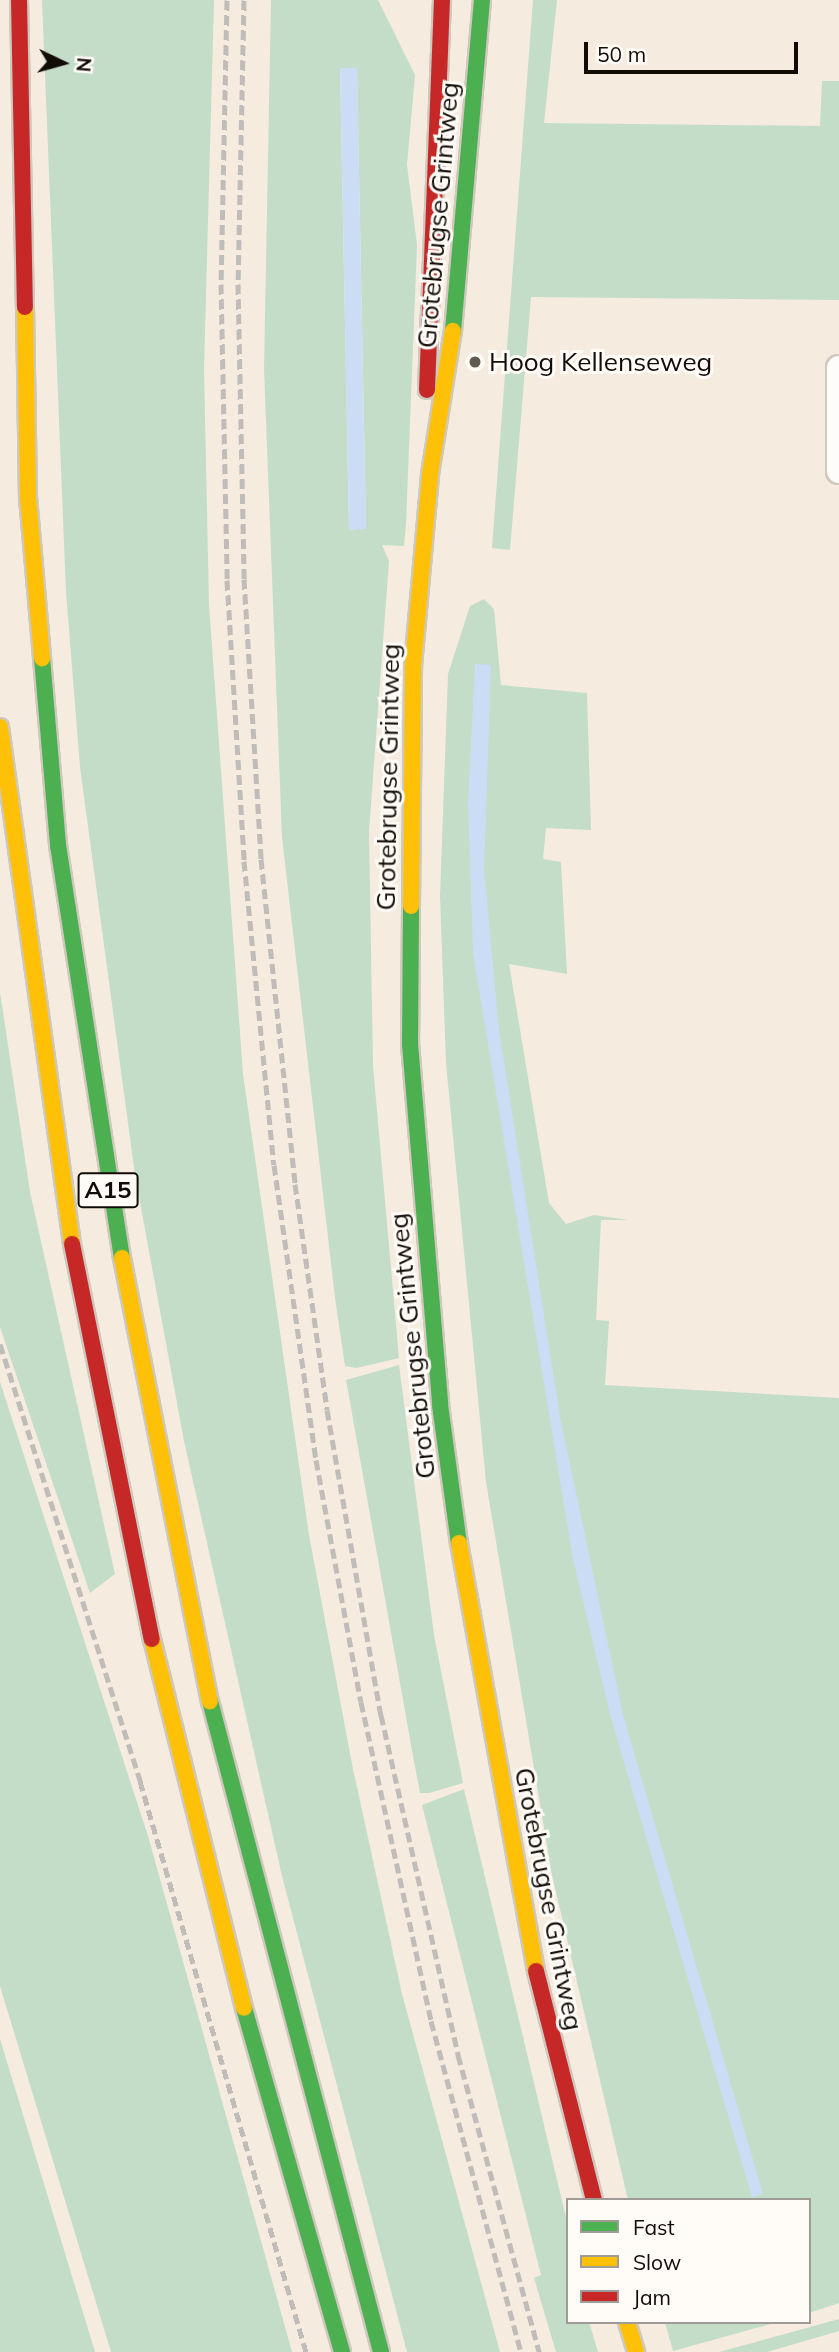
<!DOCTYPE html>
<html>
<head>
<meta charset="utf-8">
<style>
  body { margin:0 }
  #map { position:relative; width:839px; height:2352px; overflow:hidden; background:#f5ebdf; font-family:Mulish,sans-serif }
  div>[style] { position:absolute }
  .green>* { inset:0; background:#c3ddc9 }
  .water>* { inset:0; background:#cbddf5 }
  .roads { filter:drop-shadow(2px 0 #cfc8bf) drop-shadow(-2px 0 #cfc8bf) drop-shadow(0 2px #cfc8bf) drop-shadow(0 -2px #cfc8bf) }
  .street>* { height:24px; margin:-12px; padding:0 12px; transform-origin:12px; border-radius:12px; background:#fefcfa }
  .fast>* { height:16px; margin:-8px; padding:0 8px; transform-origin:8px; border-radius:8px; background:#4caf50 }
  .slow>* { height:16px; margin:-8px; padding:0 8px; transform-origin:8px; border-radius:8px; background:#ffc107 }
  .jam>* { height:16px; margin:-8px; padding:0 8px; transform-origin:8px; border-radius:8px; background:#c62828 }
  .rail>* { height:5px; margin-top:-2.5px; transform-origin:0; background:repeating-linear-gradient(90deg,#bfbcb9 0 10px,transparent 0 15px) }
  .dots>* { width:19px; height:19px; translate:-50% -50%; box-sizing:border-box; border:4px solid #fffbf7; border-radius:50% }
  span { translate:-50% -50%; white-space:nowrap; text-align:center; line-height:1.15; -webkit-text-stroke:6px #fffbf7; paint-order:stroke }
  .shield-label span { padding:2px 5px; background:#fffbf7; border:2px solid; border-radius:5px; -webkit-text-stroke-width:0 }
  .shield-label { font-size:24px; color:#110c05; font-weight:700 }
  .street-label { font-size:26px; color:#110c05 }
  .poi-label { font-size:26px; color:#110c05 }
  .left { translate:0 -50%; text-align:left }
  .legend { position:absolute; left:566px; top:2198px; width:245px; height:126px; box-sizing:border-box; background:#fffbf7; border:2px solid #a09b96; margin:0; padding:9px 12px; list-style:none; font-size:21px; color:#110c05 }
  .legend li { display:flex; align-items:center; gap:14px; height:35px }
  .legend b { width:35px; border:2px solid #a09b96 }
  .north { position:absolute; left:28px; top:28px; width:70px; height:70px; -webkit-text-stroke:5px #fffbf7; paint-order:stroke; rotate:95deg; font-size:19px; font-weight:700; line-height:28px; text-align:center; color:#110c05 }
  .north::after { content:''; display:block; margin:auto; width:24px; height:32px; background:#110c05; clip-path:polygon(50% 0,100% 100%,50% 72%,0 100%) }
  .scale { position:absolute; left:584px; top:42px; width:214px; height:32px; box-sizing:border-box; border:4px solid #110c05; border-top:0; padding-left:9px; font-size:21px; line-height:24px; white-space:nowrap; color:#110c05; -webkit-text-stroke:5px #fffbf7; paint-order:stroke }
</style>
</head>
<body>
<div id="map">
  <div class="green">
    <div style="clip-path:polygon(42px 0,214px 0,204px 369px,209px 605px,243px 1074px,309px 1535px,352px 1764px,402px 1994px,500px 2352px,407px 2352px,282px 1876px,184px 1441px,135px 1175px,80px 767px,66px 592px)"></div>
    <div style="clip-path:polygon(evenodd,271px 0,378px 0,415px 75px,407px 165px,417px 245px,406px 524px,404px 546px,382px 545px,389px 561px,369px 831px,373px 1066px,399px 1358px,356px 1368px,345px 1366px,335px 1298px,282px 837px,264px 369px,271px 0,357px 68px,366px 528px,349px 530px,340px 69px,357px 68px)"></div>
    <div style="clip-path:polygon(533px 0,557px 0,544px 123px,820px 126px,822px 81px,839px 81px,839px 300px,531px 297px,510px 550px,492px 548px)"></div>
    <div style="clip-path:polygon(484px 599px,494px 609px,501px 685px,587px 693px,591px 830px,546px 828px,543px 859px,561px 862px,567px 974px,509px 964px,549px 1203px,566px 1224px,594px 1215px,628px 1220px,601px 1220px,596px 1320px,609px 1321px,605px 1385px,839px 1398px,839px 2303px,809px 2313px,809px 2200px,628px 2200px,552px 1875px,486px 1482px,446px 1063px,440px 896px,448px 674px,470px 606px)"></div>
    <div style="clip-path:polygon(0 992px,30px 1192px,115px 1574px,90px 1593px,0 1327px)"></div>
    <div style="clip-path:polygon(399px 1365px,434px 1635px,463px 1783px,429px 1793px,420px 1793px,413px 1756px,346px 1380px)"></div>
    <div style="clip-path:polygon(0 1382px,148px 1836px,292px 2352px,111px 2352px,0 1986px)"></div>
    <div style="clip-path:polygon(464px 1789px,568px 2226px,568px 2322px,589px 2322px,598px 2352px,556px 2352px,534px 2278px,541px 2275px,422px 1805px)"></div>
    <div style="clip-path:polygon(0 2039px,95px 2352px,0 2352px)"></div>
    <div style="clip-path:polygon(839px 2319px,839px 2331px,767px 2352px,719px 2352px)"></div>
    <div style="clip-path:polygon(665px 2322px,778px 2322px,673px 2351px)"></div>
  </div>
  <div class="water">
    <div style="clip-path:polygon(340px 68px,357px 68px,366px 529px,349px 530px)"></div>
    <div style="clip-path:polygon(475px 664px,491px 665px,484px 869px,499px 1030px,560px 1417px,623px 1715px,763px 2194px,752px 2197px,611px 1718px,573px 1559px,473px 953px,468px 803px)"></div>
  </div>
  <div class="roads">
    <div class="street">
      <div style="left:839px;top:368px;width:103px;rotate:90deg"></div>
    </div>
    <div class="fast">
      <div style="left:453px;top:331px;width:332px;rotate:-85deg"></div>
      <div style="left:42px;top:658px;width:188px;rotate:85.1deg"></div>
      <div style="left:58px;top:845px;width:418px;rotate:81.2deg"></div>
      <div style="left:411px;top:906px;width:138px;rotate:90.4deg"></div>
      <div style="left:410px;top:1044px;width:362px;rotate:85.2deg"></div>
      <div style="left:440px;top:1405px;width:139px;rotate:82.2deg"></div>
      <div style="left:210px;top:1701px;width:673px;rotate:75.28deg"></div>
      <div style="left:244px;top:2008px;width:358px;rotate:74.1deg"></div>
    </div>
    <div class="slow">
      <div style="left:25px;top:307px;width:190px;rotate:89.1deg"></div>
      <div style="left:28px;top:497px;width:162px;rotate:85deg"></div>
      <div style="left:0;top:727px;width:522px;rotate:82.07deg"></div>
      <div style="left:411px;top:906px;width:240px;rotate:-89.5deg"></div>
      <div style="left:413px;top:666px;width:193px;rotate:-84.9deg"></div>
      <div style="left:430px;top:474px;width:145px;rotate:-80.9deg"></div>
      <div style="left:122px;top:1258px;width:452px;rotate:78.8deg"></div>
      <div style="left:459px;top:1543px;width:435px;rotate:79.8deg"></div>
      <div style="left:152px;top:1639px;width:380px;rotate:76deg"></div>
      <div style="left:627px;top:2322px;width:31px;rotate:73deg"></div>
    </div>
    <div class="jam">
      <div style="left:19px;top:0;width:307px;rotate:88.9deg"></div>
      <div style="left:427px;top:390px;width:390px;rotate:-87.8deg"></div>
      <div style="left:72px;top:1244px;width:403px;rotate:78.6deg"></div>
      <div style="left:536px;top:1971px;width:236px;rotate:75.8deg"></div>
    </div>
  </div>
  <div class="rail">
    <div style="left:227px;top:0;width:284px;rotate:91.2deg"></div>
    <div style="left:221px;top:284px;width:296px;rotate:88.8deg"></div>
    <div style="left:227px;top:580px;width:282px;rotate:86.5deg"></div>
    <div style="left:244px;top:861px;width:305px;rotate:84.4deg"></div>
    <div style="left:274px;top:1165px;width:298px;rotate:81.9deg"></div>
    <div style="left:316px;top:1460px;width:246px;rotate:79.5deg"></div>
    <div style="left:361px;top:1702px;width:327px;rotate:77.6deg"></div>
    <div style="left:431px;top:2021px;width:343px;rotate:74.8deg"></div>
    <div style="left:244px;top:0;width:284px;rotate:91.2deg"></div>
    <div style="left:238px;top:284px;width:295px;rotate:88.8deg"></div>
    <div style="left:244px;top:579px;width:281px;rotate:86.5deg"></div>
    <div style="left:261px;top:859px;width:327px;rotate:84deg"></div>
    <div style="left:295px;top:1184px;width:228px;rotate:81.9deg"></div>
    <div style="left:327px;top:1410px;width:310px;rotate:80deg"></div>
    <div style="left:381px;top:1715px;width:349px;rotate:77.2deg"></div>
    <div style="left:458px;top:2055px;width:308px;rotate:74.7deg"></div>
    <div style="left:0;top:1344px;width:459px;rotate:72.2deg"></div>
    <div style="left:140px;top:1781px;width:595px;rotate:73.79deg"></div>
  </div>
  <div class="dots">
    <div style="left:475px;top:362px;background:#615a51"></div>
  </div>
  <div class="shield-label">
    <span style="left:108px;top:1190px">A15</span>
  </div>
  <div class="street-label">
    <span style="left:438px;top:215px;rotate:-85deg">Grotebrugse Grintweg</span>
    <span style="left:388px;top:777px;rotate:-89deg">Grotebrugse Grintweg</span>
    <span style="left:412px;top:1346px;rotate:-96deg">Grotebrugse Grintweg</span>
    <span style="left:549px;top:1899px;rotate:79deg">Grotebrugse Grintweg</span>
  </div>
  <div class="poi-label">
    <span class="left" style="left:489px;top:362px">Hoog Kellenseweg</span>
  </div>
  <ul class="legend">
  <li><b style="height:9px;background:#4caf50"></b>Fast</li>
  <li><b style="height:9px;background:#ffc107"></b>Slow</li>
  <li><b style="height:9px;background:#c62828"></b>Jam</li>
  </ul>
  <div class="north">N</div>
  <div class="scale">50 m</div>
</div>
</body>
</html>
